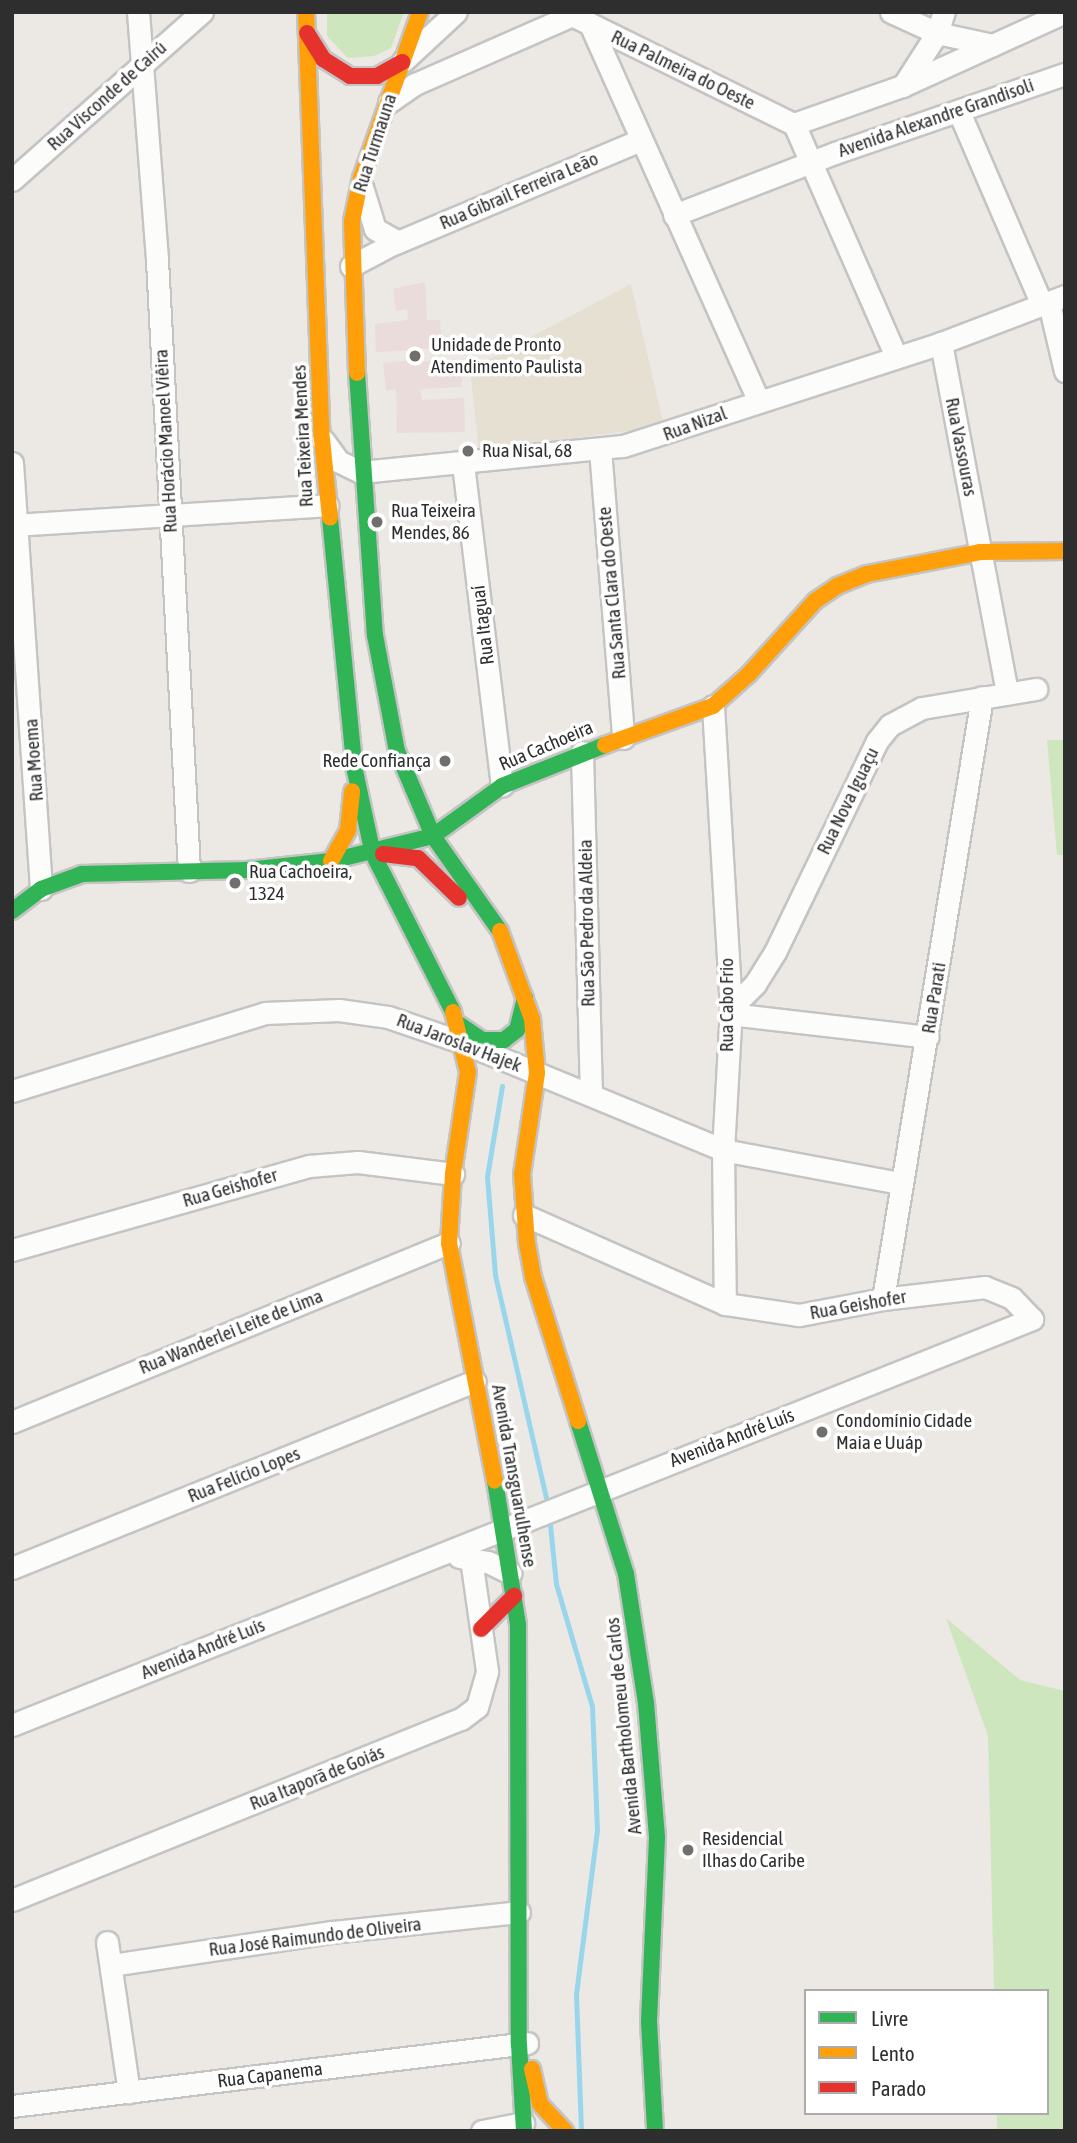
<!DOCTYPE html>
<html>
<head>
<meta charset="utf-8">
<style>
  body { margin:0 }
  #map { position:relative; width:1077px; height:2143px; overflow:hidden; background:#ece8e4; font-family:"Asap Condensed",sans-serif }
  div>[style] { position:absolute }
  .education>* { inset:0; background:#e6e0d3 }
  .medical>* { inset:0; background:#e9dcdb }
  .green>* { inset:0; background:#cee6be }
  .stream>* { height:5px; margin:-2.5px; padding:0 2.5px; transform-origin:2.5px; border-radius:2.5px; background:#99d6ec }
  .roads { filter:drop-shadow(2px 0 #c5c4c5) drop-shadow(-2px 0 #c5c4c5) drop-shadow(0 2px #c5c4c5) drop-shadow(0 -2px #c5c4c5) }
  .street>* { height:21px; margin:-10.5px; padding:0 10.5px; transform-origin:10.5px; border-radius:10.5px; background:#fcfcfb }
  .fast>* { height:16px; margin:-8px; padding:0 8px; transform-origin:8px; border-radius:8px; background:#30b455 }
  .slow>* { height:16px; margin:-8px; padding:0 8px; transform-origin:8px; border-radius:8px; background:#ff9f0a }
  .jam>* { height:16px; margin:-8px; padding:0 8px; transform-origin:8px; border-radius:8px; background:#e5322d }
  .dots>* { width:19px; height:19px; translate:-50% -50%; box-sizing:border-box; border:4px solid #fff; border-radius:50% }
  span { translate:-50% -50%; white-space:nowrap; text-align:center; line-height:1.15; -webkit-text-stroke:7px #fff; paint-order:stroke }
  .street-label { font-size:19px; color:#2e2e2e }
  .poi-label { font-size:19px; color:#2e2e2e }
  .left { translate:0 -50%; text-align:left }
  .right { translate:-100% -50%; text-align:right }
  .frame { position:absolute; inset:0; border:14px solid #2e2e2e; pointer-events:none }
  .legend { position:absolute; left:804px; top:1989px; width:245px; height:126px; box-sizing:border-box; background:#fff; border:2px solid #ababab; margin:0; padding:9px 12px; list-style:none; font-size:21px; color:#2e2e2e }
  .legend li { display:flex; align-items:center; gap:14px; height:35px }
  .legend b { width:35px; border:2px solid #ababab }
</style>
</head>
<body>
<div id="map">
  <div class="education">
    <div style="clip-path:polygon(631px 284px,664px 426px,479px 451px,470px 369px)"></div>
  </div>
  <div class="medical">
    <div style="clip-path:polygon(425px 282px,427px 320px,440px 320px,442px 349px,419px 349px,420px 361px,463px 359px,461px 387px,420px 389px,422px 400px,464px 398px,465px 432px,397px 433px,396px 389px,386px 391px,383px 363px,411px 360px,409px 350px,376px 352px,375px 324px,408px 320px,407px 309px,396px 311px,393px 289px)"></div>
  </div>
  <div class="green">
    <div style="clip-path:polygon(327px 12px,404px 12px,391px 48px,374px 56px,348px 58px,327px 36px)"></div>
    <div style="clip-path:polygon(1047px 740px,1065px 740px,1065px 855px,1057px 855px)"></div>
    <div style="clip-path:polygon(946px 1618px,1020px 1680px,1065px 1691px,1065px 2131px,997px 2131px,997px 2113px,1047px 2113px,1047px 1991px,994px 1991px,988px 1736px)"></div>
  </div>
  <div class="stream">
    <div style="left:502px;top:1086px;width:92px;rotate:99.4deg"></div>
    <div style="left:487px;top:1177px;width:98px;rotate:85.3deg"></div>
    <div style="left:495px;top:1275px;width:237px;rotate:77.1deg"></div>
    <div style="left:549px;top:1515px;width:69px;rotate:84.2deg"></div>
    <div style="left:556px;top:1584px;width:127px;rotate:73.6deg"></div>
    <div style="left:592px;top:1706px;width:124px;rotate:87.7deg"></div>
    <div style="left:597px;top:1830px;width:165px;rotate:97.3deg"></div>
    <div style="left:576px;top:1994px;width:137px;rotate:87.9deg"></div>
  </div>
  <div class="roads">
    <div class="street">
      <div style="left:138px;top:12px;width:249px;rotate:85.6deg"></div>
      <div style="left:157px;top:260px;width:612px;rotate:87deg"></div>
      <div style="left:891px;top:12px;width:51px;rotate:24.5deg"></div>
      <div style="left:937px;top:33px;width:57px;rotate:12.1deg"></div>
      <div style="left:572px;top:15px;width:247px;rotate:26.2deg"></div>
      <div style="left:590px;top:24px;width:413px;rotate:65.9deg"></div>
      <div style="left:403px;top:61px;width:72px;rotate:-42.8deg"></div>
      <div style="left:903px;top:86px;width:63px;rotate:-57.3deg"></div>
      <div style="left:937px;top:33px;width:22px;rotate:-72deg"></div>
      <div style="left:389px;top:102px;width:32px;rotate:-35deg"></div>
      <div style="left:415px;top:84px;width:171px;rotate:-23.7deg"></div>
      <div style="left:959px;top:112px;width:210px;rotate:66.7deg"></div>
      <div style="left:794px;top:124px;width:114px;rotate:-19.4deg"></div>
      <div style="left:902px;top:86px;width:179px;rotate:-24.4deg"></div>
      <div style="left:794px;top:124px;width:253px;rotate:66.3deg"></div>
      <div style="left:12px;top:180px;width:254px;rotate:-41.5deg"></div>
      <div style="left:362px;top:187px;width:44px;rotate:72.8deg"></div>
      <div style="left:375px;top:229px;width:26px;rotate:29deg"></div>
      <div style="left:674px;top:215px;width:173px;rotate:-21.1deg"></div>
      <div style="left:835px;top:153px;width:243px;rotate:-19deg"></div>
      <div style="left:351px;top:266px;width:40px;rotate:-28deg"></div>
      <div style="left:386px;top:247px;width:276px;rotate:-22.8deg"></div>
      <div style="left:1049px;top:303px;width:70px;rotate:76.8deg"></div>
      <div style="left:941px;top:343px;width:356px;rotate:79.3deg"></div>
      <div style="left:323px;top:440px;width:26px;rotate:54deg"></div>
      <div style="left:338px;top:461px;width:25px;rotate:26deg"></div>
      <div style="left:361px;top:472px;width:263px;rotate:-5.7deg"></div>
      <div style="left:623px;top:446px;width:334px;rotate:-17.9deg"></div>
      <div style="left:941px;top:343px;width:133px;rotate:-20.8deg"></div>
      <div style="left:600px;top:449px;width:290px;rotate:85.4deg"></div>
      <div style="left:12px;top:463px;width:427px;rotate:86.1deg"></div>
      <div style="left:463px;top:464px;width:324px;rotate:83.1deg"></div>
      <div style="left:12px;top:525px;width:316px;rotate:-3.6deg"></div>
      <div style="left:713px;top:706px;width:303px;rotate:86.6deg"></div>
      <div style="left:731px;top:1008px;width:142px;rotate:93.2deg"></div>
      <div style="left:723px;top:1150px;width:154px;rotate:89.3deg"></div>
      <div style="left:582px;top:752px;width:341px;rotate:88.5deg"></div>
      <div style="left:731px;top:1008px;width:34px;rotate:-45deg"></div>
      <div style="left:755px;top:984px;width:38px;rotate:-58deg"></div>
      <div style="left:775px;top:952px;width:234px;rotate:-64.2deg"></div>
      <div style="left:877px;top:741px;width:21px;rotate:-51deg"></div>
      <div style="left:890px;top:725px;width:36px;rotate:-28deg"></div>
      <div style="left:922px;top:708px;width:116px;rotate:-9.5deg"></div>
      <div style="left:730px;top:1014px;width:199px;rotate:6.6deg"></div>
      <div style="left:12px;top:1091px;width:265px;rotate:-17.1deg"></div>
      <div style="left:265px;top:1013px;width:74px;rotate:-2.3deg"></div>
      <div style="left:339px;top:1010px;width:49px;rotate:8.1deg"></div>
      <div style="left:388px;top:1017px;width:80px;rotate:18.9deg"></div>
      <div style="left:464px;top:1043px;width:280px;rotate:22.4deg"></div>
      <div style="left:723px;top:1150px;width:180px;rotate:10.6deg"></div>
      <div style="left:12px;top:1250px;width:309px;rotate:-15.8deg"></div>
      <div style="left:309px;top:1166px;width:49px;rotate:-4.7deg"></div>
      <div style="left:358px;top:1162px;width:96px;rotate:7.2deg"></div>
      <div style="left:883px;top:1299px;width:610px;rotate:-80.66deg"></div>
      <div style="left:12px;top:1422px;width:472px;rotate:-22.3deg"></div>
      <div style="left:459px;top:1557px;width:29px;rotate:10deg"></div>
      <div style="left:488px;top:1562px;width:25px;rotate:26deg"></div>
      <div style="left:12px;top:1568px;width:499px;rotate:-22deg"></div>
      <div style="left:12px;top:1725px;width:1098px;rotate:-21.7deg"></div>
      <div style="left:1032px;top:1319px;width:29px;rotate:-134deg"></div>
      <div style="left:1012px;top:1298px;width:29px;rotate:-158deg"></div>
      <div style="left:985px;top:1287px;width:103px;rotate:173.3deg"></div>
      <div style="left:883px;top:1299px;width:86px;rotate:169.2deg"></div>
      <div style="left:799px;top:1315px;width:75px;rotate:-171.5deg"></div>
      <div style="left:725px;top:1304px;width:220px;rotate:-156.1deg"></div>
      <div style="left:12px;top:1900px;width:484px;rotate:-22deg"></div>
      <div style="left:461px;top:1719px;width:20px;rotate:-37deg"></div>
      <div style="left:477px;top:1707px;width:37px;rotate:-74deg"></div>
      <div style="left:487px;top:1671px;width:114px;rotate:-98.1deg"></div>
      <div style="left:107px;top:1942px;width:152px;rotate:81.7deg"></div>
      <div style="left:111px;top:1965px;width:223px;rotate:-8.5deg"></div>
      <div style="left:332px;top:1932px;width:188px;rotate:-6.1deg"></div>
      <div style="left:12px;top:2106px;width:519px;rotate:-6.97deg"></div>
      <div style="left:482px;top:2131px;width:42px;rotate:-11deg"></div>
    </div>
    <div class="fast">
      <div style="left:357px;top:373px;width:263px;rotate:86.1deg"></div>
      <div style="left:375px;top:635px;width:118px;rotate:79.3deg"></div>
      <div style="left:397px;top:751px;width:92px;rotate:67deg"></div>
      <div style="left:433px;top:836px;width:116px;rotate:54.8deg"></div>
      <div style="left:330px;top:518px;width:254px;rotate:84.4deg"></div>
      <div style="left:355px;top:771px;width:85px;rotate:77.8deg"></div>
      <div style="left:373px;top:854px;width:177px;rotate:63.1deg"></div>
      <div style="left:12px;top:911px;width:36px;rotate:-37deg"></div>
      <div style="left:41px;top:889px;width:44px;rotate:-20.1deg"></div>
      <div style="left:82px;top:874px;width:165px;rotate:-1.4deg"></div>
      <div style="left:247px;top:870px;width:84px;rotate:-6.1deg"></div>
      <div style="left:331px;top:861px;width:105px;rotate:-13.8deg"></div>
      <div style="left:433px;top:836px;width:85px;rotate:-35.9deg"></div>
      <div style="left:502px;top:786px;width:111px;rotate:-21.7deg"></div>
      <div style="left:460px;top:1025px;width:27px;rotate:34deg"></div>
      <div style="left:482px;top:1040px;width:22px"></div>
      <div style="left:504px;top:1040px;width:16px;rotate:-38deg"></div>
      <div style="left:517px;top:1030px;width:33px;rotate:-76deg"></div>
      <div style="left:578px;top:1421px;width:160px;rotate:72.6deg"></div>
      <div style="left:626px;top:1574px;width:131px;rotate:81.2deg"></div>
      <div style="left:646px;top:1703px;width:135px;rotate:85.3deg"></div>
      <div style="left:657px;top:1838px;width:184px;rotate:92.5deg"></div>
      <div style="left:649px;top:2022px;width:109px;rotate:86.8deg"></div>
      <div style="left:495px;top:1481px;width:146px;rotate:80.9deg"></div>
      <div style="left:518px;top:1625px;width:419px;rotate:89.9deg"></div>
      <div style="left:519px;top:2044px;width:87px;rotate:86.7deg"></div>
    </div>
    <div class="slow">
      <div style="left:306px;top:12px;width:427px;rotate:87.9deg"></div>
      <div style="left:322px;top:439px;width:79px;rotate:84.2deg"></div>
      <div style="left:357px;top:373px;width:152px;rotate:-91.9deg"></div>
      <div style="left:352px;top:221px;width:44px;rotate:-78.2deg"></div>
      <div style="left:361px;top:178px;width:176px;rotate:-70.4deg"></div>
      <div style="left:605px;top:745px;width:115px;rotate:-19.9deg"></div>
      <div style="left:713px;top:706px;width:48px;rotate:-41.6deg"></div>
      <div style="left:749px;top:674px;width:98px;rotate:-47.9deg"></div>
      <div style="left:815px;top:601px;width:27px;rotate:-34deg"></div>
      <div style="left:837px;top:586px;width:32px;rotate:-22deg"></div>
      <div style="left:867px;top:574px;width:115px;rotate:-11deg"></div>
      <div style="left:980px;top:552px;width:85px;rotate:-0.7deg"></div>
      <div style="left:331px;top:861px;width:35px;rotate:-61deg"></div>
      <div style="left:348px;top:830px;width:39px;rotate:-84deg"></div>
      <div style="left:500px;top:931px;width:94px;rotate:70deg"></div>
      <div style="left:532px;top:1019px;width:54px;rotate:84.7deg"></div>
      <div style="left:537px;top:1073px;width:102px;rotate:98.4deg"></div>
      <div style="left:522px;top:1174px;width:69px;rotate:85.9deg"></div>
      <div style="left:527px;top:1243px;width:35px;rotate:80deg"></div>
      <div style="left:533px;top:1277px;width:151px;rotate:72.6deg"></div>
      <div style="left:453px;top:1012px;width:62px;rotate:76deg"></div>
      <div style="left:468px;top:1072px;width:103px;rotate:98.4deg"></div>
      <div style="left:453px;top:1174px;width:69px;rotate:93.3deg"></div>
      <div style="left:449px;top:1243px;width:242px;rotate:79.1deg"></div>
      <div style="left:532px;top:2069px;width:36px;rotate:77deg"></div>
      <div style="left:540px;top:2104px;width:37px;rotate:47deg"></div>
    </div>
    <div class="jam">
      <div style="left:307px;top:33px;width:31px;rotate:58deg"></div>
      <div style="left:323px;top:59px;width:32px;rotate:32deg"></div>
      <div style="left:350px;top:76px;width:27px"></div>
      <div style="left:377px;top:76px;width:29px;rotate:-29deg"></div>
      <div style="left:383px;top:854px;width:35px;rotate:7deg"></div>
      <div style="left:418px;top:858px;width:57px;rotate:44.3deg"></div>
      <div style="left:481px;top:1629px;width:47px;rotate:-45deg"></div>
    </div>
  </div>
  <div class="dots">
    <div style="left:415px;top:356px;background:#706f6e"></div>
    <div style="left:468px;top:451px;background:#706f6e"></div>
    <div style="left:377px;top:522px;background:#706f6e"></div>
    <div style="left:445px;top:761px;background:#706f6e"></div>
    <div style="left:235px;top:883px;background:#706f6e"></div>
    <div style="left:822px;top:1432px;background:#706f6e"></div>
    <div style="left:688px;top:1850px;background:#706f6e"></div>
  </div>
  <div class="street-label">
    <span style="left:683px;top:70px;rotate:26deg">Rua Palmeira do Oeste</span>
    <span style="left:107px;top:96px;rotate:-42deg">Rua Visconde de Cairú</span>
    <span style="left:936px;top:118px;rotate:-19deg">Avenida Alexandre Grandisoli</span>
    <span style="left:375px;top:143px;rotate:-72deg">Rua Turmauna</span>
    <span style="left:519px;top:191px;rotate:-23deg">Rua Gibrail Ferreira Leão</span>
    <span style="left:695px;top:424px;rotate:-20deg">Rua Nizal</span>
    <span style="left:303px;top:436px;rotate:-93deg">Rua Teixeira Mendes</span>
    <span style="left:166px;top:441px;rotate:-93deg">Rua Horácio Manoel Viêira</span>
    <span style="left:961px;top:447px;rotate:79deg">Rua Vassouras</span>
    <span style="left:612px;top:593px;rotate:-95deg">Rua Santa Clara do Oeste</span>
    <span style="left:483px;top:625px;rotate:-97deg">Rua Itaguaí</span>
    <span style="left:546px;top:746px;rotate:-23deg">Rua Cachoeira</span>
    <span style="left:34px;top:760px;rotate:-94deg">Rua Moema</span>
    <span style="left:848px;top:801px;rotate:-64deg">Rua Nova Iguaçu</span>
    <span style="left:587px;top:923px;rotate:-91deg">Rua São Pedro da Aldeia</span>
    <span style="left:934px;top:998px;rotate:-81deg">Rua Parati</span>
    <span style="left:727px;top:1005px;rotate:-90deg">Rua Cabo Frio</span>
    <span style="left:459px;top:1043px;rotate:21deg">Rua Jaroslav Hajek</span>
    <span style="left:230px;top:1188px;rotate:-16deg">Rua Geishofer</span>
    <span style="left:858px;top:1305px;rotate:-10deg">Rua Geishofer</span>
    <span style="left:231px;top:1332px;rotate:-22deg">Rua Wanderlei Leite de Lima</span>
    <span style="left:732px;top:1438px;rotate:-21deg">Avenida André Luís</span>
    <span style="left:244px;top:1475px;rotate:-22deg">Rua Felício Lopes</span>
    <span style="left:514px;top:1476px;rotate:80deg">Avenida Transguarulhense</span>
    <span style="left:203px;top:1649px;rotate:-22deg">Avenida André Luís</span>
    <span style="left:624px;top:1726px;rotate:-96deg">Avenida Bartholomeu de Carlos</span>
    <span style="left:317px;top:1778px;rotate:-22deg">Rua Itaporã de Goiás</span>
    <span style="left:315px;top:1937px;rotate:-7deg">Rua José Raimundo de Oliveira</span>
    <span style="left:270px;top:2075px;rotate:-7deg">Rua Capanema</span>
  </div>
  <div class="poi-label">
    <span class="left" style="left:431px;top:356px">Unidade de Pronto<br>Atendimento Paulista</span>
    <span class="left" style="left:482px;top:451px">Rua Nisal, 68</span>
    <span class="left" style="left:391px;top:522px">Rua Teixeira<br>Mendes, 86</span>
    <span class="right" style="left:431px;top:761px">Rede Confiança</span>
    <span class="left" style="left:249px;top:883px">Rua Cachoeira,<br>1324</span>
    <span class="left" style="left:836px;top:1432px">Condomínio Cidade<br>Maia e Uuáp</span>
    <span class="left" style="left:702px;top:1850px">Residencial<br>Ilhas do Caribe</span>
  </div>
  <div class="frame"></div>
  <ul class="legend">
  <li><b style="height:9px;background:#30b455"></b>Livre</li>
  <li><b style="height:9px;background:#ff9f0a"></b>Lento</li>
  <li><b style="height:9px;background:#e5322d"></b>Parado</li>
  </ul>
</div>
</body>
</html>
